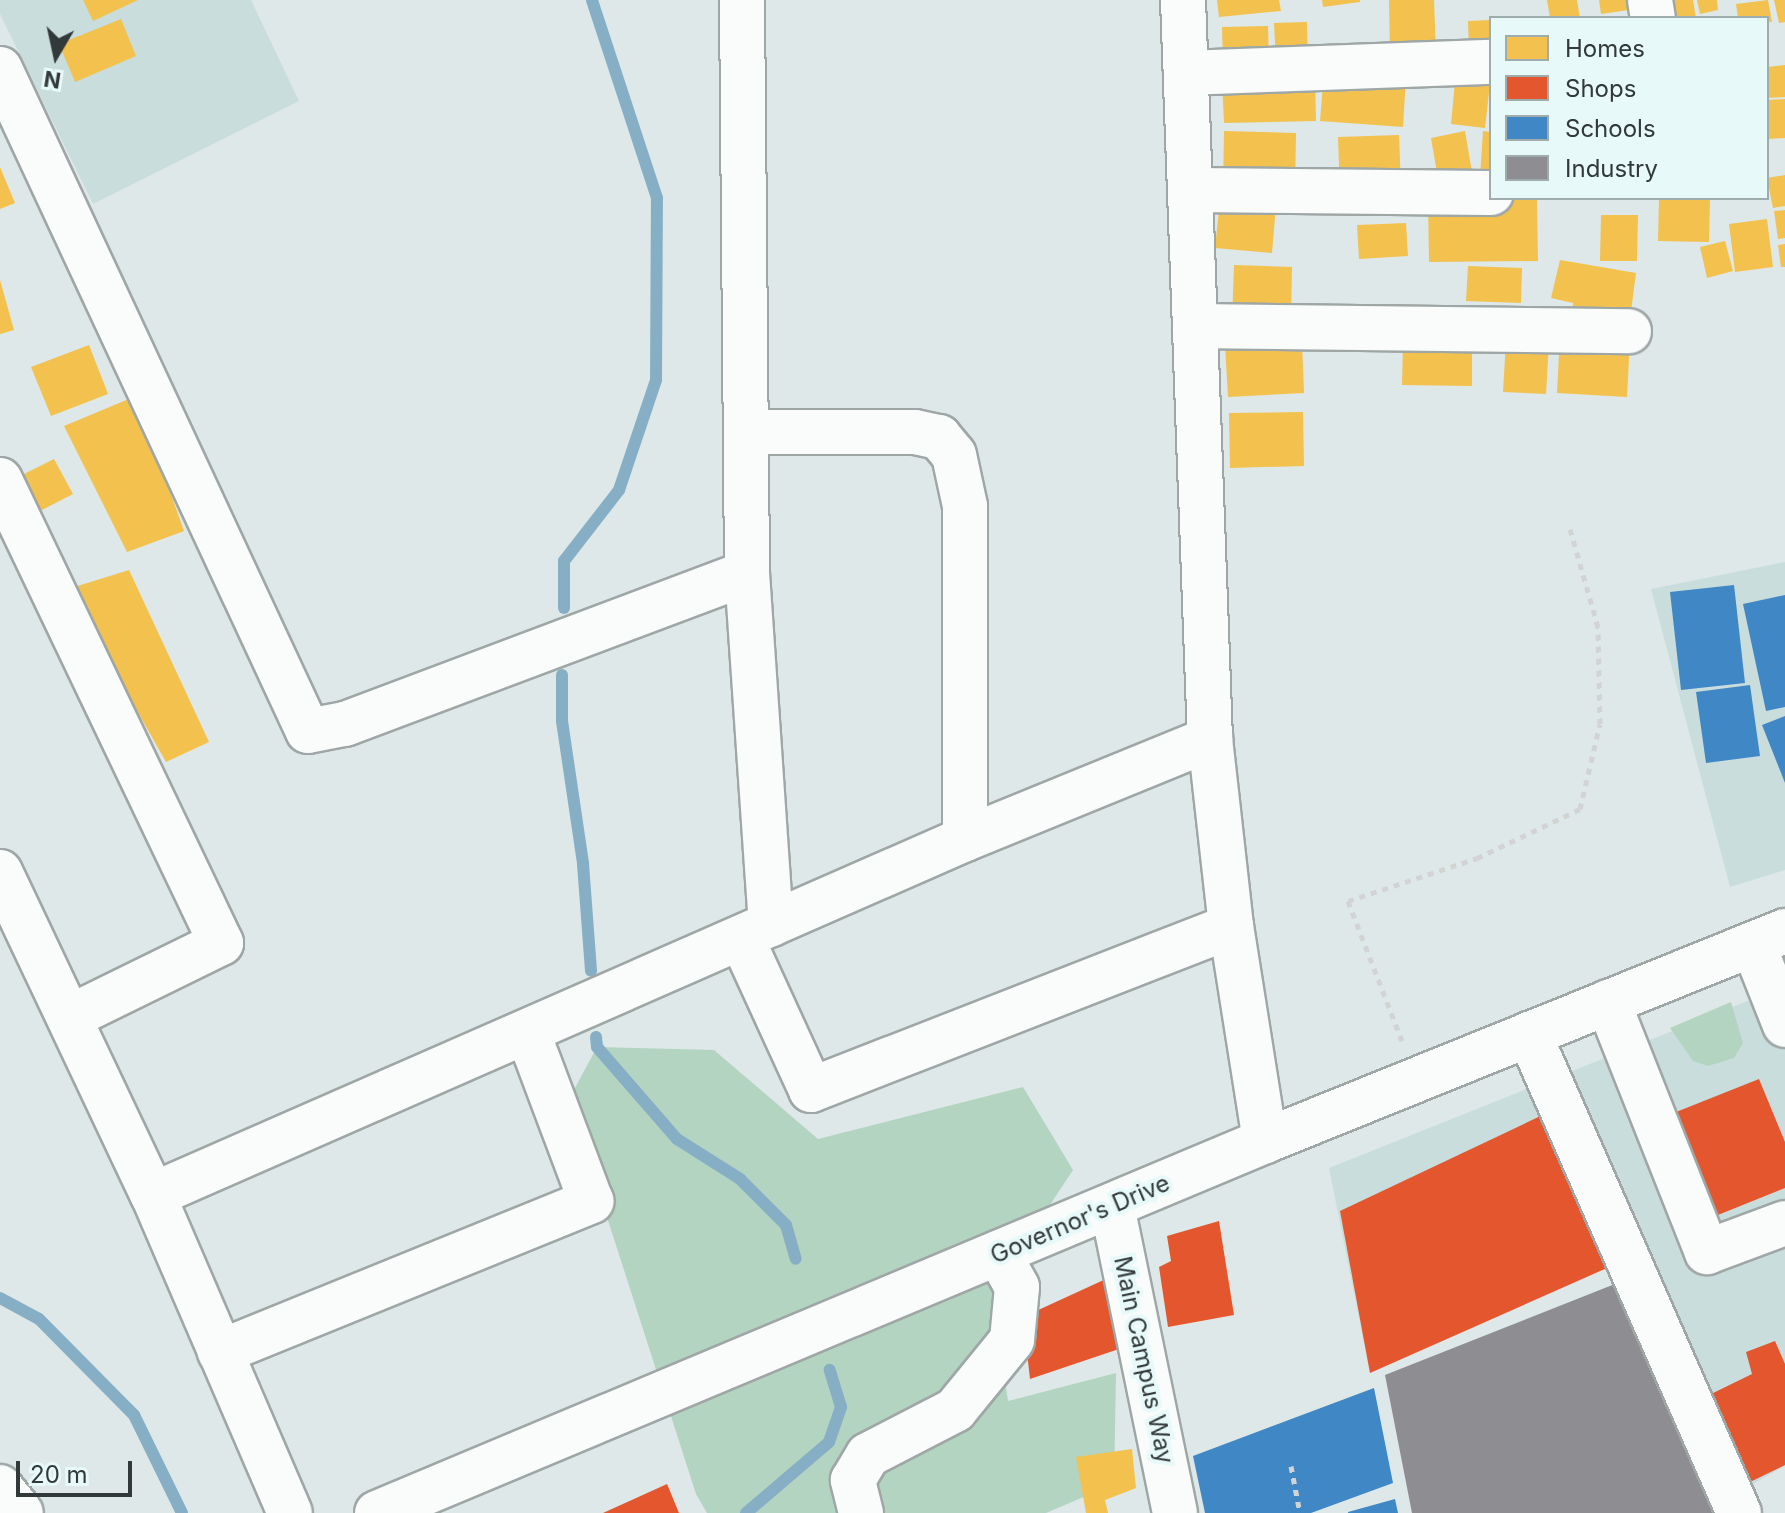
<!DOCTYPE html>
<html>
<head>
<meta charset="utf-8">
<style>
  body { margin:0 }
  #map { position:relative; width:1785px; height:1513px; overflow:hidden; background:#dee8e8; font-family:Inter,sans-serif }
  div>[style] { position:absolute }
  .built>* { inset:0; background:#cadddd }
  .green>* { inset:0; background:#b3d4c0 }
  .homes>* { inset:0; background:#f2c14e }
  .shops>* { inset:0; background:#e4572e }
  .schools>* { inset:0; background:#3f88c5 }
  .industry>* { inset:0; background:#8d8d92 }
  .stream>* { height:12px; margin:-6px; padding:0 6px; transform-origin:6px; border-radius:6px; background:#86afc6 }
  .path>* { height:5px; margin-top:-2.5px; transform-origin:0; background:repeating-linear-gradient(90deg,#d2d4d4 0 6px,transparent 0 12px) }
  .roads { filter:drop-shadow(2px 0 #9fa7a6) drop-shadow(-2px 0 #9fa7a6) drop-shadow(0 2px #9fa7a6) drop-shadow(0 -2px #9fa7a6) }
  .minor>* { height:44px; margin:-22px; padding:0 22px; transform-origin:22px; border-radius:22px; background:#fafcfc }
  .major>* { height:44px; margin:-22px; padding:0 22px; transform-origin:22px; border-radius:22px; background:#fafcfc }
  span { translate:-50% -50%; white-space:nowrap; text-align:center; line-height:1.15; -webkit-text-stroke:8px #e7f9f9; paint-order:stroke }
  .street-label { font-size:24px; color:#323939 }
  .legend { position:absolute; left:1489px; top:16px; width:280px; height:184px; box-sizing:border-box; background:#e7f9f9; border:2px solid #9facac; margin:0; padding:10px 14px; list-style:none; font-size:24px; color:#323939 }
  .legend li { display:flex; align-items:center; gap:16px; height:40px }
  .legend b { width:40px; border:2px solid #9facac }
  .north { position:absolute; left:16px; top:16px; width:80px; height:80px; -webkit-text-stroke:6px #e7f9f9; paint-order:stroke; rotate:189deg; font-size:22px; font-weight:700; line-height:32px; text-align:center; color:#323939 }
  .north::after { content:''; display:block; margin:auto; width:28px; height:36px; background:#323939; clip-path:polygon(50% 0,100% 100%,50% 72%,0 100%) }
  .scale { position:absolute; left:16px; top:1461px; width:116px; height:36px; box-sizing:border-box; border:4px solid #323939; border-top:0; padding-left:10px; font-size:24px; line-height:28px; white-space:nowrap; color:#323939; -webkit-text-stroke:6px #e7f9f9; paint-order:stroke }
</style>
</head>
<body>
<div id="map">
  <div class="built">
    <div style="clip-path:polygon(0 0,251px 0,299px 101px,93px 204px,0 14px)"></div>
    <div style="clip-path:polygon(1785px 562px,1785px 870px,1730px 887px,1651px 589px)"></div>
    <div style="clip-path:polygon(1785px 986px,1785px 1466px,1732px 1496px,1630px 1264px,1607px 1268px,1370px 1373px,1329px 1168px)"></div>
  </div>
  <div class="green">
    <div style="clip-path:polygon(1731px 1002px,1743px 1043px,1734px 1058px,1708px 1066px,1693px 1061px,1670px 1028px)"></div>
    <div style="clip-path:polygon(597px 1047px,714px 1050px,818px 1139px,1023px 1087px,1073px 1170px,992px 1293px,1008px 1401px,1116px 1373px,1114px 1484px,1046px 1513px,707px 1513px,696px 1494px,569px 1099px)"></div>
  </div>
  <div class="homes">
    <div style="clip-path:polygon(83px 0,138px 0,93px 21px)"></div>
    <div style="clip-path:polygon(1217px 0,1279px 0,1281px 11px,1219px 17px)"></div>
    <div style="clip-path:polygon(1322px 0,1360px 0,1360px 2px,1323px 7px)"></div>
    <div style="clip-path:polygon(1389px 0,1434px 0,1436px 54px,1390px 55px)"></div>
    <div style="clip-path:polygon(1547px 0,1577px 0,1580px 18px,1550px 18px)"></div>
    <div style="clip-path:polygon(1599px 0,1640px 0,1642px 8px,1601px 14px)"></div>
    <div style="clip-path:polygon(1665px 0,1693px 0,1696px 18px,1669px 18px)"></div>
    <div style="clip-path:polygon(1697px 0,1717px 0,1718px 10px,1700px 14px)"></div>
    <div style="clip-path:polygon(1768px 0,1772px 22px,1738px 18px,1736px 4px)"></div>
    <div style="clip-path:polygon(1774px 0,1785px 0,1785px 22px,1779px 23px)"></div>
    <div style="clip-path:polygon(121px 19px,136px 56px,75px 82px,59px 44px)"></div>
    <div style="clip-path:polygon(1491px 20px,1491px 50px,1469px 51px,1468px 21px)"></div>
    <div style="clip-path:polygon(1307px 22px,1308px 61px,1276px 62px,1274px 23px)"></div>
    <div style="clip-path:polygon(1268px 26px,1269px 63px,1223px 64px,1222px 27px)"></div>
    <div style="clip-path:polygon(1785px 65px,1785px 97px,1767px 98px,1767px 67px)"></div>
    <div style="clip-path:polygon(1324px 71px,1406px 77px,1403px 127px,1320px 121px)"></div>
    <div style="clip-path:polygon(1456px 71px,1491px 75px,1485px 128px,1451px 124px)"></div>
    <div style="clip-path:polygon(1315px 78px,1316px 121px,1224px 123px,1222px 80px)"></div>
    <div style="clip-path:polygon(1785px 99px,1785px 138px,1767px 139px,1767px 100px)"></div>
    <div style="clip-path:polygon(1224px 131px,1296px 133px,1295px 190px,1223px 189px)"></div>
    <div style="clip-path:polygon(1465px 131px,1474px 184px,1440px 190px,1431px 138px)"></div>
    <div style="clip-path:polygon(1483px 131px,1491px 132px,1491px 177px,1480px 177px)"></div>
    <div style="clip-path:polygon(1399px 135px,1401px 189px,1340px 192px,1338px 137px)"></div>
    <div style="clip-path:polygon(0 167px,15px 203px,0 209px)"></div>
    <div style="clip-path:polygon(1785px 175px,1785px 206px,1773px 208px,1767px 178px)"></div>
    <div style="clip-path:polygon(1659px 198px,1710px 198px,1709px 242px,1658px 241px)"></div>
    <div style="clip-path:polygon(1537px 199px,1538px 261px,1429px 262px,1428px 200px)"></div>
    <div style="clip-path:polygon(1220px 200px,1276px 206px,1272px 253px,1215px 248px)"></div>
    <div style="clip-path:polygon(1785px 210px,1785px 238px,1778px 239px,1774px 211px)"></div>
    <div style="clip-path:polygon(1601px 215px,1638px 215px,1637px 261px,1600px 261px)"></div>
    <div style="clip-path:polygon(1767px 219px,1773px 267px,1735px 272px,1729px 224px)"></div>
    <div style="clip-path:polygon(1406px 223px,1408px 256px,1359px 259px,1357px 225px)"></div>
    <div style="clip-path:polygon(1725px 241px,1733px 271px,1707px 278px,1700px 247px)"></div>
    <div style="clip-path:polygon(1785px 244px,1785px 267px,1781px 267px,1778px 245px)"></div>
    <div style="clip-path:polygon(1560px 260px,1636px 273px,1629px 327px,1572px 322px,1573px 303px,1551px 298px)"></div>
    <div style="clip-path:polygon(1234px 265px,1292px 267px,1291px 322px,1232px 321px)"></div>
    <div style="clip-path:polygon(1468px 266px,1522px 268px,1521px 303px,1466px 301px)"></div>
    <div style="clip-path:polygon(0 280px,14px 330px,0 334px)"></div>
    <div style="clip-path:polygon(1560px 335px,1630px 339px,1627px 397px,1557px 393px)"></div>
    <div style="clip-path:polygon(1403px 341px,1472px 342px,1472px 386px,1402px 385px)"></div>
    <div style="clip-path:polygon(1506px 341px,1549px 343px,1546px 394px,1503px 392px)"></div>
    <div style="clip-path:polygon(1302px 342px,1304px 393px,1228px 397px,1225px 345px)"></div>
    <div style="clip-path:polygon(89px 345px,108px 394px,51px 416px,31px 367px)"></div>
    <div style="clip-path:polygon(136px 396px,184px 531px,127px 552px,64px 426px)"></div>
    <div style="clip-path:polygon(1303px 412px,1304px 466px,1230px 468px,1229px 413px)"></div>
    <div style="clip-path:polygon(54px 459px,73px 494px,40px 511px,22px 475px)"></div>
    <div style="clip-path:polygon(129px 570px,209px 742px,166px 762px,68px 589px)"></div>
    <div style="clip-path:polygon(1132px 1449px,1136px 1488px,1105px 1500px,1108px 1513px,1086px 1513px,1076px 1457px)"></div>
  </div>
  <div class="shops">
    <div style="clip-path:polygon(1759px 1079px,1785px 1142px,1785px 1188px,1708px 1219px,1666px 1116px)"></div>
    <div style="clip-path:polygon(1549px 1112px,1607px 1268px,1370px 1373px,1340px 1211px)"></div>
    <div style="clip-path:polygon(1219px 1221px,1234px 1315px,1168px 1327px,1159px 1267px,1171px 1261px,1167px 1236px)"></div>
    <div style="clip-path:polygon(1108px 1278px,1119px 1349px,1030px 1379px,1023px 1317px)"></div>
    <div style="clip-path:polygon(1775px 1341px,1785px 1364px,1785px 1465px,1746px 1484px,1707px 1396px,1752px 1374px,1746px 1352px)"></div>
    <div style="clip-path:polygon(667px 1484px,679px 1513px,603px 1513px)"></div>
  </div>
  <div class="schools">
    <div style="clip-path:polygon(1734px 585px,1745px 683px,1681px 690px,1670px 592px)"></div>
    <div style="clip-path:polygon(1785px 595px,1785px 707px,1766px 711px,1743px 604px)"></div>
    <div style="clip-path:polygon(1750px 685px,1760px 756px,1706px 763px,1696px 692px)"></div>
    <div style="clip-path:polygon(1785px 716px,1785px 783px,1762px 725px)"></div>
    <div style="clip-path:polygon(1374px 1388px,1393px 1483px,1311px 1513px,1205px 1513px,1193px 1456px)"></div>
    <div style="clip-path:polygon(1395px 1499px,1398px 1513px,1348px 1513px,1348px 1512px)"></div>
  </div>
  <div class="industry">
    <div style="clip-path:polygon(1625px 1280px,1715px 1513px,1412px 1513px,1385px 1375px)"></div>
  </div>
  <div class="stream">
    <div style="left:564px;top:608px;width:47px;rotate:-90deg"></div>
    <div style="left:564px;top:561px;width:90px;rotate:-52.2deg"></div>
    <div style="left:619px;top:490px;width:116px;rotate:-71.4deg"></div>
    <div style="left:656px;top:380px;width:182px;rotate:-89.7deg"></div>
    <div style="left:657px;top:198px;width:208px;rotate:-108.2deg"></div>
    <div style="left:562px;top:675px;width:46px;rotate:90deg"></div>
    <div style="left:562px;top:721px;width:145px;rotate:81.6deg"></div>
    <div style="left:583px;top:864px;width:107px;rotate:85.7deg"></div>
    <div style="left:596px;top:1037px;width:10px;rotate:84deg"></div>
    <div style="left:597px;top:1047px;width:122px;rotate:49deg"></div>
    <div style="left:677px;top:1139px;width:75px;rotate:32.4deg"></div>
    <div style="left:740px;top:1179px;width:65px;rotate:45deg"></div>
    <div style="left:786px;top:1225px;width:35px;rotate:74deg"></div>
    <div style="left:0;top:1298px;width:44px;rotate:28.3deg"></div>
    <div style="left:39px;top:1319px;width:135px;rotate:45.3deg"></div>
    <div style="left:134px;top:1415px;width:109px;rotate:63.9deg"></div>
    <div style="left:746px;top:1513px;width:109px;rotate:-40.5deg"></div>
    <div style="left:829px;top:1442px;width:37px;rotate:-71deg"></div>
    <div style="left:841px;top:1407px;width:39px;rotate:-107deg"></div>
  </div>
  <div class="path">
    <div style="left:1402px;top:1041px;width:150px;rotate:-111.1deg"></div>
    <div style="left:1348px;top:901px;width:136px;rotate:-18.4deg"></div>
    <div style="left:1477px;top:858px;width:114px;rotate:-25.4deg"></div>
    <div style="left:1580px;top:809px;width:87px;rotate:-76.8deg"></div>
    <div style="left:1600px;top:724px;width:97px;rotate:-91.2deg"></div>
    <div style="left:1598px;top:627px;width:102px;rotate:-105.9deg"></div>
    <div style="left:1291px;top:1466px;width:48px;rotate:79.2deg"></div>
  </div>
  <div class="roads">
    <div class="minor">
      <div style="left:742px;top:0;width:573px;rotate:89.5deg"></div>
      <div style="left:747px;top:573px;width:352px;rotate:86.1deg"></div>
      <div style="left:1183px;top:0;width:739px;rotate:87.91deg"></div>
      <div style="left:1210px;top:739px;width:188px;rotate:83.6deg"></div>
      <div style="left:1231px;top:926px;width:218px;rotate:81deg"></div>
      <div style="left:1650px;top:0;width:18px;rotate:81deg"></div>
      <div style="left:0;top:69px;width:730px;rotate:65.05deg"></div>
      <div style="left:308px;top:731px;width:38px;rotate:-11deg"></div>
      <div style="left:345px;top:724px;width:429px;rotate:-20.6deg"></div>
      <div style="left:1186px;top:73px;width:305px;rotate:-2.1deg"></div>
      <div style="left:1192px;top:190px;width:299px;rotate:0.6deg"></div>
      <div style="left:1195px;top:326px;width:434px;rotate:0.7deg"></div>
      <div style="left:748px;top:432px;width:167px"></div>
      <div style="left:915px;top:432px;width:25px;rotate:12deg"></div>
      <div style="left:939px;top:437px;width:23px;rotate:50deg"></div>
      <div style="left:954px;top:455px;width:52px;rotate:77.8deg"></div>
      <div style="left:965px;top:506px;width:333px;rotate:90deg"></div>
      <div style="left:0;top:480px;width:513px;rotate:64.48deg"></div>
      <div style="left:221px;top:943px;width:168px;rotate:153.9deg"></div>
      <div style="left:0;top:872px;width:357px;rotate:64.7deg"></div>
      <div style="left:153px;top:1195px;width:346px;rotate:66.7deg"></div>
      <div style="left:742px;top:939px;width:166px;rotate:65.4deg"></div>
      <div style="left:811px;top:1090px;width:451px;rotate:-21.3deg"></div>
      <div style="left:1753px;top:944px;width:87px;rotate:68.4deg"></div>
      <div style="left:1608px;top:1002px;width:269px;rotate:68.4deg"></div>
      <div style="left:1707px;top:1252px;width:83px;rotate:-20.4deg"></div>
      <div style="left:1529px;top:1034px;width:523px;rotate:66.33deg"></div>
      <div style="left:153px;top:1195px;width:887px;rotate:-23.67deg"></div>
      <div style="left:965px;top:839px;width:265px;rotate:-22.2deg"></div>
      <div style="left:1112px;top:1206px;width:313px;rotate:78.4deg"></div>
      <div style="left:220px;top:1352px;width:401px;rotate:-22.1deg"></div>
      <div style="left:591px;top:1201px;width:179px;rotate:-110.6deg"></div>
      <div style="left:0;top:1487px;width:33px;rotate:51deg"></div>
      <div style="left:861px;top:1513px;width:34px;rotate:-104deg"></div>
      <div style="left:853px;top:1480px;width:29px;rotate:-59deg"></div>
      <div style="left:868px;top:1455px;width:98px;rotate:-27.3deg"></div>
      <div style="left:955px;top:1410px;width:90px;rotate:-50.8deg"></div>
      <div style="left:1012px;top:1340px;width:53px;rotate:-84.6deg"></div>
      <div style="left:1017px;top:1287px;width:39px;rotate:-119deg"></div>
    </div>
    <div class="major">
      <div style="left:377px;top:1513px;width:963px;rotate:-22.73deg"></div>
      <div style="left:1265px;top:1141px;width:561px;rotate:-21.99deg"></div>
    </div>
  </div>
  <div class="street-label">
    <span style="left:1080px;top:1219px;rotate:-23deg">Governor's Drive</span>
    <span style="left:1144px;top:1360px;rotate:78deg">Main Campus Way</span>
  </div>
  <ul class="legend">
  <li><b style="height:22px;background:#f2c14e"></b>Homes</li>
  <li><b style="height:22px;background:#e4572e"></b>Shops</li>
  <li><b style="height:22px;background:#3f88c5"></b>Schools</li>
  <li><b style="height:22px;background:#8d8d92"></b>Industry</li>
  </ul>
  <div class="north">N</div>
  <div class="scale">20 m</div>
</div>
</body>
</html>
